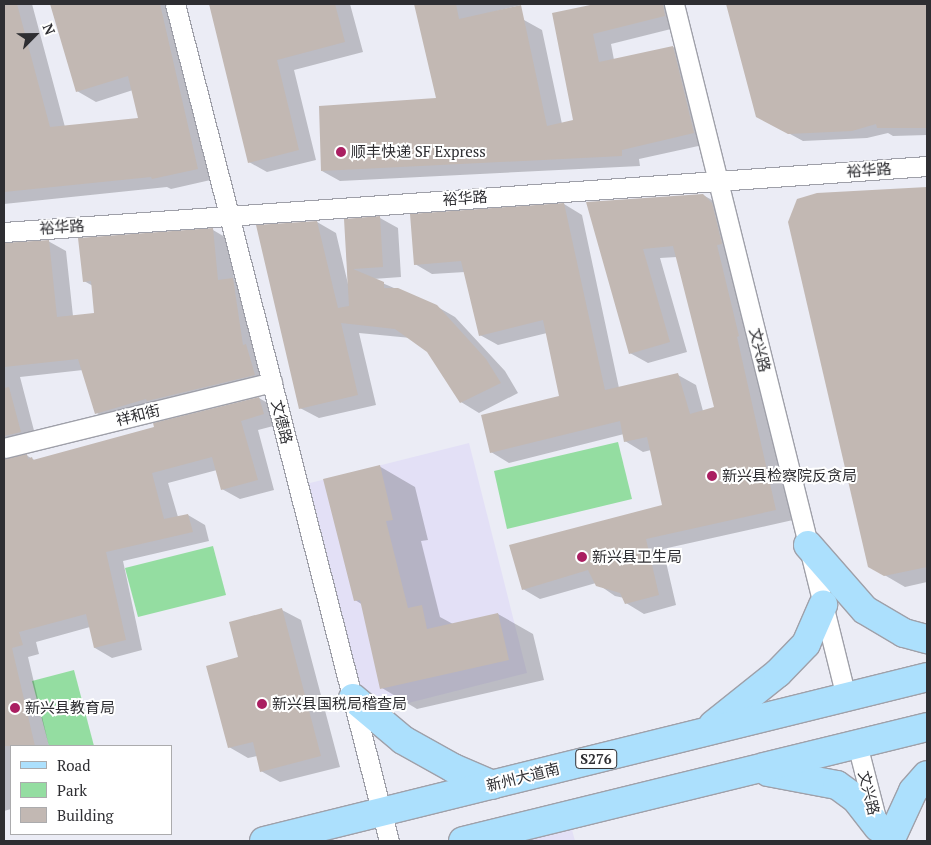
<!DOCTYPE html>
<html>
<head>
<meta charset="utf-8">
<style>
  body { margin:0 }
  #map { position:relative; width:931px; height:845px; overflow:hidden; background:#ebecf5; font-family:"PT Serif","Noto Sans SC",serif }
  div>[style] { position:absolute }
  .commercial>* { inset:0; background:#e3e0f6 }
  .green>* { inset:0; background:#94dda1 }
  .shadow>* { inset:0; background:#0003 }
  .building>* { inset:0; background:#c2b8b3 }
  .roads { filter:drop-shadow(1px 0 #9fa0a9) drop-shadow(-1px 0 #9fa0a9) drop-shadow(0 1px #9fa0a9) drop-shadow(0 -1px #9fa0a9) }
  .minor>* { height:19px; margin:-9.5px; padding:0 9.5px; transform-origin:9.5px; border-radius:9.5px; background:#fff }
  .primary>* { height:28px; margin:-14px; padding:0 14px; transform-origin:14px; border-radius:14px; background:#ace0fd }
  .dots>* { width:14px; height:14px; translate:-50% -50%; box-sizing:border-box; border:2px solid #fff; border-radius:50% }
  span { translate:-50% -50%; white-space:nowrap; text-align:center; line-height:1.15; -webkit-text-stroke:4px #fff; paint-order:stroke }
  .shield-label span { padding:1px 4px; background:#fff; border:1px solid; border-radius:4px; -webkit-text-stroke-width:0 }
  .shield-label { font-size:14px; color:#2e2e32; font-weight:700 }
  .poi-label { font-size:15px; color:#2e2e32 }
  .left { translate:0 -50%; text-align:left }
  .street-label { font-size:15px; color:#2e2e32 }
  .frame { position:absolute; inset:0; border:5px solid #2e2e32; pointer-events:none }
  .legend { position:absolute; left:10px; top:745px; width:162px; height:90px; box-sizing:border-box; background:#fff; border:1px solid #ababad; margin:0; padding:6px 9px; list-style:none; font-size:15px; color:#2e2e32 }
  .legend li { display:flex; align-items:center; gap:10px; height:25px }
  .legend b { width:25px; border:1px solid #ababad }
  .north { position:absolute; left:10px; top:10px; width:50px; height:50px; -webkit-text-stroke:4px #fff; paint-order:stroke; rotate:67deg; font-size:14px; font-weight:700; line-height:20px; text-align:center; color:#2e2e32 }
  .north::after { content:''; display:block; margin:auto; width:18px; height:22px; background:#2e2e32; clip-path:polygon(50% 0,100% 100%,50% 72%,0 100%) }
</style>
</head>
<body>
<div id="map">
  <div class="commercial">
    <div style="clip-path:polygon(469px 443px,527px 673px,357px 716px,298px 486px)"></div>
    <div style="clip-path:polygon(568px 815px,575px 841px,463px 841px)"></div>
  </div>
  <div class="green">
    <div style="clip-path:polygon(618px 442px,632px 499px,507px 529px,494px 471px)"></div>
    <div style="clip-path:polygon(213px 546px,226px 595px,138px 617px,125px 568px)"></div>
    <div style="clip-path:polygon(74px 670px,94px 746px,49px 746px,32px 681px)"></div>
  </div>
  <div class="shadow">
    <div style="clip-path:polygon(4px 4px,32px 4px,65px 127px,139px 119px,133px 90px,96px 102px,77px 91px,51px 4px,175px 4px,215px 179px,171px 189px,167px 187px,4px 204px)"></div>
    <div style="clip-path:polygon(211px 4px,350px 4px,363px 52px,294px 70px,316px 160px,267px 172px,249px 162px)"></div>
    <div style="clip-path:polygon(415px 4px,525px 4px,457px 21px,524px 20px,542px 30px,562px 124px,575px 121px,553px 14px,601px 4px,677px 4px,683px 26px,611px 44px,614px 60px,673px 47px,690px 57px,712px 143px,639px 159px,640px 166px,340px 181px,322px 171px,437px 99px)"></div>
    <div style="clip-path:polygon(728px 4px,927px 4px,927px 135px,893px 136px,888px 133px,867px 138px,803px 141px,757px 116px)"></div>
    <div style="clip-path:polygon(927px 189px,927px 582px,905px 587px,869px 566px,818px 194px)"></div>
    <div style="clip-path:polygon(703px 195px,721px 205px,793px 520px,663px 549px,676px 605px,644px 614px,626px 603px,624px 598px,615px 596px,596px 583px,540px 599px,523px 589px,663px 506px,651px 450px,643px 452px,625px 441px,624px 434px,509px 463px,491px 452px,560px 397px,547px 333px,498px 345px,480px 335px,465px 272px,432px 274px,415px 264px,564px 204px,582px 215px,619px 388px,678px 375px,696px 385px,703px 411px,715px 408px,677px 257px,660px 258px,687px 352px,648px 363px,630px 353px,587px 203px)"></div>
    <div style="clip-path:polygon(380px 218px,398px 228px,401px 277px,373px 279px,436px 306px,455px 317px,505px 371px,518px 393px,479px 413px,461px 402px,428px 351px,411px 338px,359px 333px,376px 405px,319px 418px,300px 408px,317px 222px,336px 233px,348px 284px,345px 220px)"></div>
    <div style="clip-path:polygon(213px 230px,230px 240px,234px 279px,250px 289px,272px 384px,114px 423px,97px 413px,83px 370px,20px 377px,37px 442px,13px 450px,11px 458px,26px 455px,36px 461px,259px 398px,276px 408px,281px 424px,258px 430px,274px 490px,240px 499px,222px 489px,217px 470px,168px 483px,178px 517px,188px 515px,205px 525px,209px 541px,123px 561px,142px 650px,112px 658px,95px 648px,90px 627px,36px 642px,39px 654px,28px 657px,49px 746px,11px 746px,11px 809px,4px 811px,4px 243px,48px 241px,66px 251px,73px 316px,96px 314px,93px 286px,84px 281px)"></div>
    <div style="clip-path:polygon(379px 466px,415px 487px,428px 540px,421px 541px,440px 617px,453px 624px,498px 614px,533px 634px,544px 680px,417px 709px,382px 688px,363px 605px,355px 600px)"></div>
    <div style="clip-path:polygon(282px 610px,301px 620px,340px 767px,280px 782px,261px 771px,257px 756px,248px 758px,229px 747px,240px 658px)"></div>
  </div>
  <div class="building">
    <div style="clip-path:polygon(4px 4px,17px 4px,50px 127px,138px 118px,128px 76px,76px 92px,50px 4px,160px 4px,198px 169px,152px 179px,151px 177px,4px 192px)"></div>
    <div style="clip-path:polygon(209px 4px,335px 4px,345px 42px,277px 60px,299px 150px,248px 163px)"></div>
    <div style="clip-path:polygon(414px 4px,456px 4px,459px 19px,521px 5px,547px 126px,573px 120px,552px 13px,595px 4px,663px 4px,665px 16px,593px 34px,599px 62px,673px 46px,694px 133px,622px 150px,622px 156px,321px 171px,319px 106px,436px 98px)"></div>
    <div style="clip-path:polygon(726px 4px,927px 4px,927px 128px,877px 128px,876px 124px,852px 131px,788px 134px,756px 117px)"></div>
    <div style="clip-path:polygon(927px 187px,927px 567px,884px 576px,868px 567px,788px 222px,797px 199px,817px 193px)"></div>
    <div style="clip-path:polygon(703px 194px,712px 203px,722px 244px,717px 245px,739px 336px,737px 337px,776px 510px,646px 539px,659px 595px,625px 604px,620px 593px,596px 586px,588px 570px,522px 590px,509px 545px,662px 505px,647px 437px,624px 442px,620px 421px,490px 453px,481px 415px,559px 396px,543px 320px,479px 336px,461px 261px,414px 265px,410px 214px,564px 203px,605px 390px,678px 373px,690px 414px,714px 407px,673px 246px,643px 249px,670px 342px,629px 354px,586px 202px)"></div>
    <div style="clip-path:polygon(380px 216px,383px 267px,353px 269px,384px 282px,384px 288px,398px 288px,437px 305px,486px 359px,501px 383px,460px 403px,427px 352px,395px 329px,341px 323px,358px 395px,299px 409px,256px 225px,317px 221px,338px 308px,349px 306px,344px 219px)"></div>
    <div style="clip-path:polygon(213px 228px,218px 280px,233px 278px,243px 345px,246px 344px,255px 375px,147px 401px,146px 399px,95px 414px,78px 359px,4px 367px,4px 243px,49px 240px,57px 317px,94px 313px,91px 281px,83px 282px,78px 238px)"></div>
    <div style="clip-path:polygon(9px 387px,21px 432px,4px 436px,4px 388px)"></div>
    <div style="clip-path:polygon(259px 397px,264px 414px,241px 421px,258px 480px,221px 490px,212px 457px,152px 473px,164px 519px,188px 514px,193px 532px,106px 552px,126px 640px,94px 648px,86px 614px,19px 632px,23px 645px,12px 648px,35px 746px,4px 746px,4px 459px,27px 454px,28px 459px,32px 457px,33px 460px,154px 427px,153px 423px)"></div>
    <div style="clip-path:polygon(380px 465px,393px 520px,386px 521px,408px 608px,422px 605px,427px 629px,498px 613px,509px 660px,380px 689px,360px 600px,354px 601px,323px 479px)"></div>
    <div style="clip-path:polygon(282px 608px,321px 756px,260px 772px,253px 742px,228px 748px,206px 666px,238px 657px,229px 622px)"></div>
  </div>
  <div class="roads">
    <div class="minor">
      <div style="left:175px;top:4px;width:864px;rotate:75.66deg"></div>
      <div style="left:674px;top:4px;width:714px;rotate:76.06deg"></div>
      <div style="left:4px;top:232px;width:925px;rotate:-4.09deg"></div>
      <div style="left:4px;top:448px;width:276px;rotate:-13.8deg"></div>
      <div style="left:857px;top:744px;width:76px;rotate:75.6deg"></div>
    </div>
    <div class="primary">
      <div style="left:808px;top:545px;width:86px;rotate:48.8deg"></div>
      <div style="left:865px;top:610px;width:45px;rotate:30.5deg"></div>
      <div style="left:904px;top:633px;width:24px;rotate:15deg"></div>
      <div style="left:353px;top:698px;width:65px;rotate:40deg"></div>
      <div style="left:403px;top:740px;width:57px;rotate:29.2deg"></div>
      <div style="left:453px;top:768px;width:43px;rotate:23deg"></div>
      <div style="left:713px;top:725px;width:83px;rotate:-38.7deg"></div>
      <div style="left:778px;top:673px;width:40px;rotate:-46deg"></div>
      <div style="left:806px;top:644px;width:43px;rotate:-66.4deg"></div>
      <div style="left:768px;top:772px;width:70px;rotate:10.7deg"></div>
      <div style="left:837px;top:785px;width:24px;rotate:36deg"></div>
      <div style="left:856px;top:799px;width:36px;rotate:52deg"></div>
      <div style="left:264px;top:841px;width:683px;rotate:-13.89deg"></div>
      <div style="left:463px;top:841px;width:478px;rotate:-13.8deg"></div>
      <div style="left:890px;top:841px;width:55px;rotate:-65.3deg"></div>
      <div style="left:913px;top:791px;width:21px;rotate:-49deg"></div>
    </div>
  </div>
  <div class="dots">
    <div style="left:341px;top:152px;background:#aa1f61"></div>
    <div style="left:712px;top:476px;background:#aa1f61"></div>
    <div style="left:582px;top:557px;background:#aa1f61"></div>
    <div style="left:262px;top:704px;background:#aa1f61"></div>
    <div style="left:15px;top:708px;background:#aa1f61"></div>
  </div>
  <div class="shield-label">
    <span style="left:596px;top:759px">S276</span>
  </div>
  <div class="poi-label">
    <span class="left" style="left:351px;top:152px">顺丰快递 SF Express</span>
    <span class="left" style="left:722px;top:476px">新兴县检察院反贪局</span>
    <span class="left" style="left:592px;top:557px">新兴县卫生局</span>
    <span class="left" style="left:272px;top:704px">新兴县国税局稽查局</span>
    <span class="left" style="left:25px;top:708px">新兴县教育局</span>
  </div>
  <div class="street-label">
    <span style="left:869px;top:170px;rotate:-4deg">裕华路</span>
    <span style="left:465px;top:198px;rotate:-4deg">裕华路</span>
    <span style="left:62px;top:227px;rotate:-4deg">裕华路</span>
    <span style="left:760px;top:350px;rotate:76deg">文兴路</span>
    <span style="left:138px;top:415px;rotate:-14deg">祥和街</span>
    <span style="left:282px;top:422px;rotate:76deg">文德路</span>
    <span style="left:523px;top:777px;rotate:-14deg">新州大道南</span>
    <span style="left:869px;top:793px;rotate:76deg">文兴路</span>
  </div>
  <div class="frame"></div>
  <ul class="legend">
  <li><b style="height:6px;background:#ace0fd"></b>Road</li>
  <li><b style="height:14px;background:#94dda1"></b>Park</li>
  <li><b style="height:14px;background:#c2b8b3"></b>Building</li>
  </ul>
  <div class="north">N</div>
</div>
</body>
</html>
